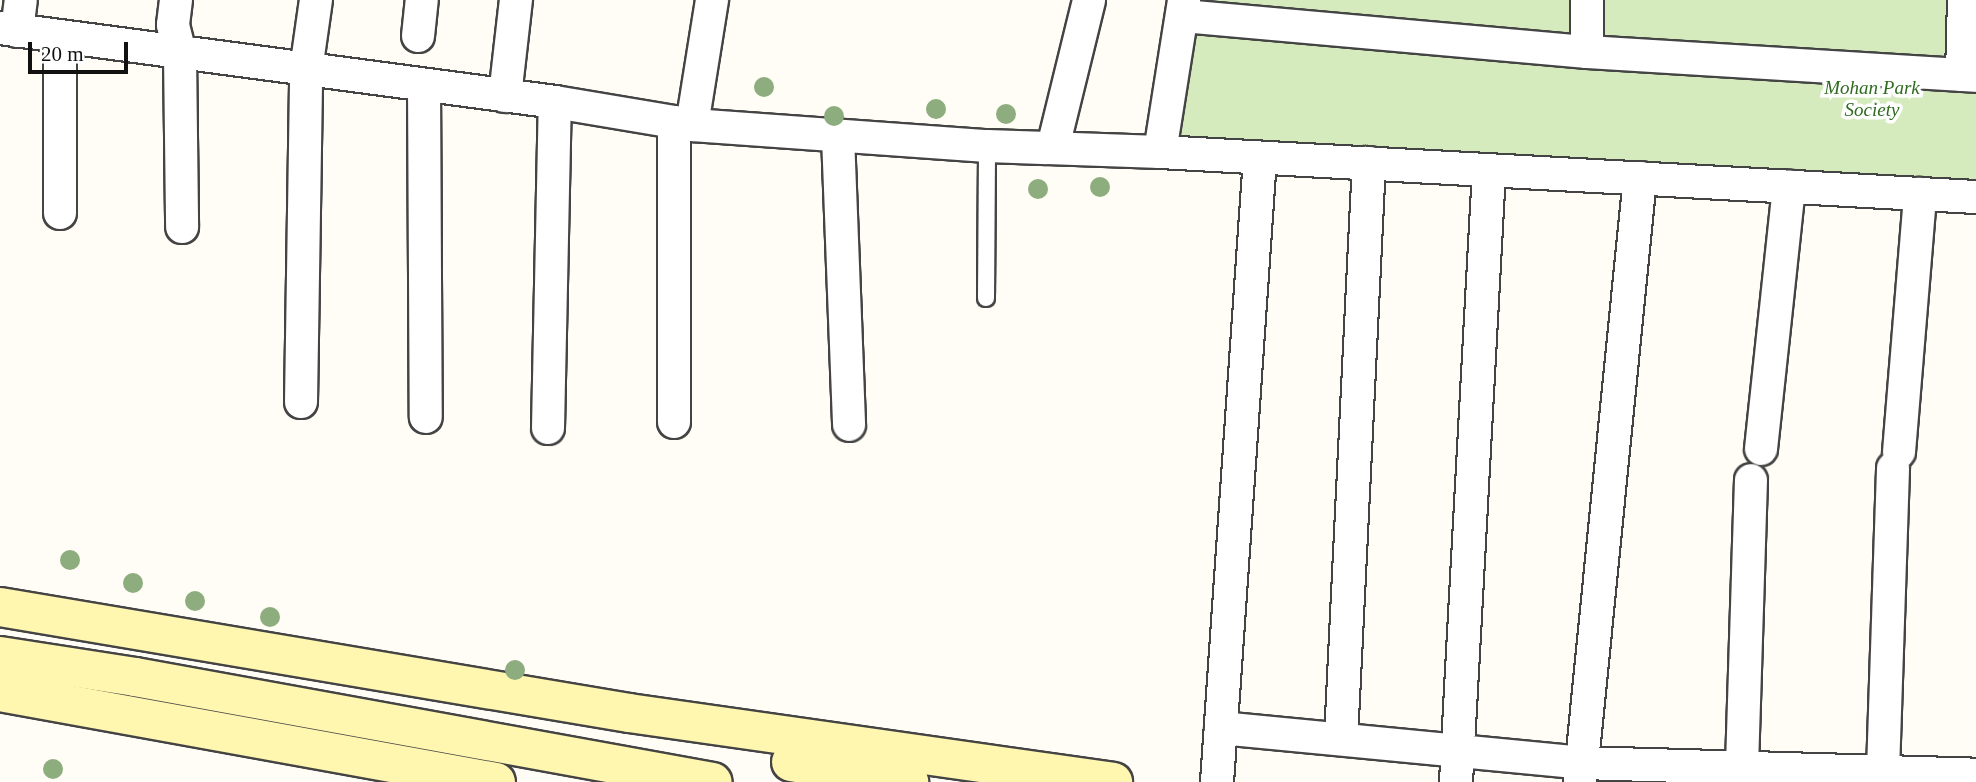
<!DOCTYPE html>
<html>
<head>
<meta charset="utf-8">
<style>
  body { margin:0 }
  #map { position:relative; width:1976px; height:782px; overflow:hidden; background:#fffdf5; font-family:"Times New Roman",serif }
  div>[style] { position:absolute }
  .green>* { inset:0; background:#d5ebbd }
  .roads { filter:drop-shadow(2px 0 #444) drop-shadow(-2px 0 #444) drop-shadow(0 2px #444) drop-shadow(0 -2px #444) }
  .lane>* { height:16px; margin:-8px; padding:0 8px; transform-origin:8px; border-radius:8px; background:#fff }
  .street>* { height:32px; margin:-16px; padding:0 16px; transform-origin:16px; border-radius:16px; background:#fff }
  .secondary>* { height:38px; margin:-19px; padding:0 19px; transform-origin:19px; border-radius:19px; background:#fff6b0 }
  .trees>* { width:20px; height:20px; margin:-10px; border-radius:50%; background:#8dad7f }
  span { translate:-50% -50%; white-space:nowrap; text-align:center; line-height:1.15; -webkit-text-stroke:7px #fff; paint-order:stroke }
  .park-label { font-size:19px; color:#2f6b1f; font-style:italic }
  .scale { position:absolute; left:28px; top:42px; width:100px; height:32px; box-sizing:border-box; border:4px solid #111; border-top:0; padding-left:9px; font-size:21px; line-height:24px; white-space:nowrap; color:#111; -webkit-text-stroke:5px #fff; paint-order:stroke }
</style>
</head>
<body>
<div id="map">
  <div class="green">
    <div style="clip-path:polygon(1177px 0,1976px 0,1976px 203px,1167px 151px)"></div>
  </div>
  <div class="roads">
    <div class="lane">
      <div style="left:986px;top:298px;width:152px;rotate:-89.6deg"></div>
    </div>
    <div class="street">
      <div style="left:176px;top:0;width:25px;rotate:97deg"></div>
      <div style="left:173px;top:25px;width:30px;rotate:76deg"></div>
      <div style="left:180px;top:54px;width:173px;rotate:89.3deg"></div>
      <div style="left:1587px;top:0;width:52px;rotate:90deg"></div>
      <div style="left:1183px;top:16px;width:406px;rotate:5.1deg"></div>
      <div style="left:1587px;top:52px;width:390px;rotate:3.5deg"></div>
      <div style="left:0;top:28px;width:560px;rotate:7.59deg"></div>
      <div style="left:555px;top:102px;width:139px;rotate:9.5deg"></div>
      <div style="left:692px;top:125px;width:296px;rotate:4.1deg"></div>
      <div style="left:987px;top:146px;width:173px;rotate:2deg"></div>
      <div style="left:1160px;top:152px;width:817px;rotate:3.16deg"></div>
      <div style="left:17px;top:31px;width:31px;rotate:-83deg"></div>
      <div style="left:418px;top:36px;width:36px;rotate:-84deg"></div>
      <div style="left:1962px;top:75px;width:75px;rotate:-88.5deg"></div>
      <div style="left:424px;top:85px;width:332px;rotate:89.7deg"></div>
      <div style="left:505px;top:96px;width:97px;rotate:-83.5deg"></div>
      <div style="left:674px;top:122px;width:300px;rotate:90deg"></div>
      <div style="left:692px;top:125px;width:127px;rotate:-80.9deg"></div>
      <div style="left:838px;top:136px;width:289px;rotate:87.8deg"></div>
      <div style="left:1053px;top:147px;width:151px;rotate:-76.2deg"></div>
      <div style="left:1160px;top:152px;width:154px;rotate:-81deg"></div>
      <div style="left:60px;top:213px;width:176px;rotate:-90deg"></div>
      <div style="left:301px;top:402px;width:332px;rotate:-89.1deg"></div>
      <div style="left:306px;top:70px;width:71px;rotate:-81.9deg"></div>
      <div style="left:548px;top:428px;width:326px;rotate:-88.8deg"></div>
      <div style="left:1761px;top:449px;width:264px;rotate:-83.9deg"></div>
      <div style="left:1899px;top:452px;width:259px;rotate:-85.3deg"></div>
      <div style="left:1221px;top:728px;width:363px;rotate:5.5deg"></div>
      <div style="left:1582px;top:763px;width:394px;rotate:1.7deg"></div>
      <div style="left:1341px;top:739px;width:577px;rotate:-87.22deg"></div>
      <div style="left:1742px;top:766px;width:286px;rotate:-88.2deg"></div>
      <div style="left:1883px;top:771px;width:303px;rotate:-88.1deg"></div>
      <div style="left:1217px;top:782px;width:626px;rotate:-86.06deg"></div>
      <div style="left:1456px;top:782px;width:613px;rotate:-86.91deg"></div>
      <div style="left:1580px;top:782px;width:607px;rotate:-84.33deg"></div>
    </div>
    <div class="secondary">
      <div style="left:0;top:607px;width:638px;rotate:9.57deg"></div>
      <div style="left:629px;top:713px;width:489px;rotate:8.1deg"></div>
      <div style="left:0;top:656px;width:137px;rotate:8.8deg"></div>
      <div style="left:135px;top:677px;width:587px;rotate:10.3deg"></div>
      <div style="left:0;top:692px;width:504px;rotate:10.28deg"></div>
      <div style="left:791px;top:762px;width:120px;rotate:9.6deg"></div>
    </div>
  </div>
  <div class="trees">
    <div style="left:764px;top:87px"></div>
    <div style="left:936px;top:109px"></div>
    <div style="left:1006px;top:114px"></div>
    <div style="left:834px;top:116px"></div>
    <div style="left:1100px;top:187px"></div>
    <div style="left:1038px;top:189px"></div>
    <div style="left:70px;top:560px"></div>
    <div style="left:133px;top:583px"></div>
    <div style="left:195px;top:601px"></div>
    <div style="left:270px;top:617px"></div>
    <div style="left:515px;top:670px"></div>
    <div style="left:53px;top:769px"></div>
  </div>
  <div class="park-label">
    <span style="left:1872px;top:99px">Mohan Park<br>Society</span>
  </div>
  <div class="scale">20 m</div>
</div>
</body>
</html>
